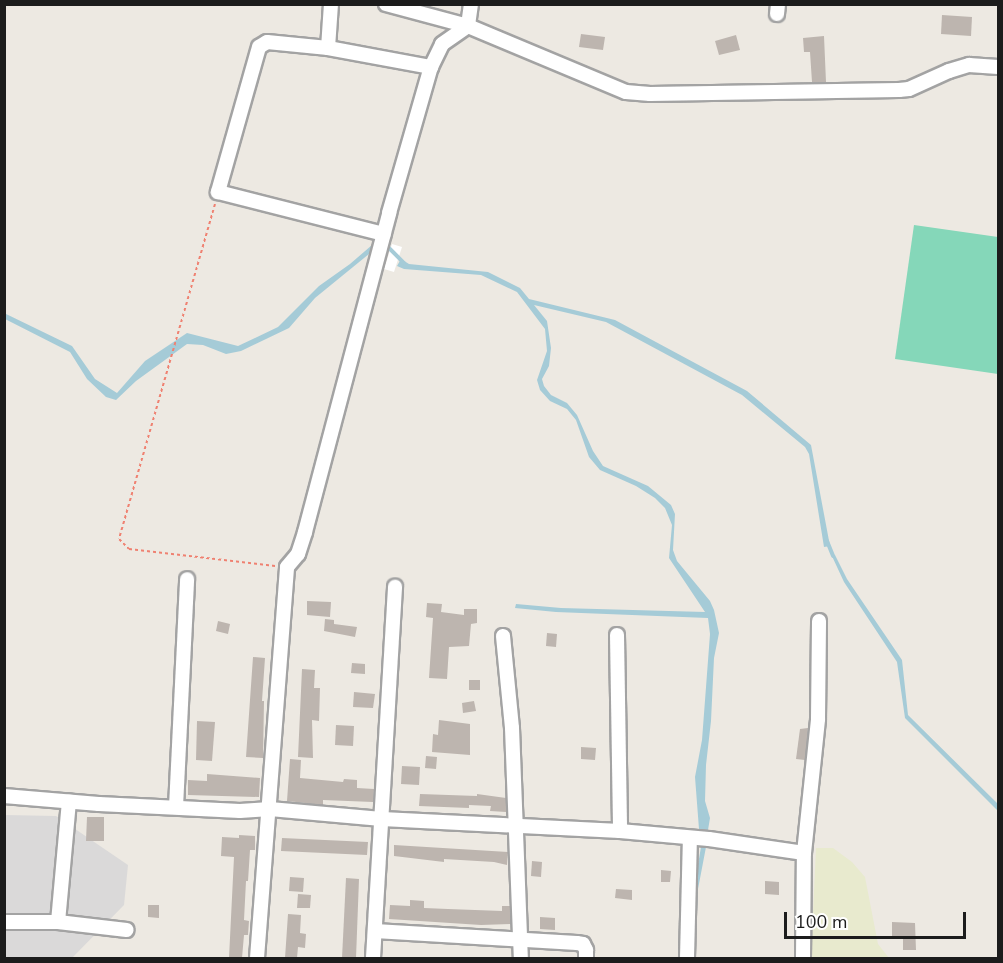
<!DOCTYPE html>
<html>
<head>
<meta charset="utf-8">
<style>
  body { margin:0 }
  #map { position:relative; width:1003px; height:963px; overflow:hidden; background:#ede9e2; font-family:"Nunito Sans",sans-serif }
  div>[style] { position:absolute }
  .residential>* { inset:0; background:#dad9d9 }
  .farmland>* { inset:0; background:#e8eace }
  .pitch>* { inset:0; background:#85d7b9 }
  .water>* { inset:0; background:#a5cbd7 }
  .pier>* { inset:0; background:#fff }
  .stream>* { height:4px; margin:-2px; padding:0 2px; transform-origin:2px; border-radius:2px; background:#a5cbd7 }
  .building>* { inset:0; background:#bdb5af }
  .path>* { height:2px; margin-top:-1px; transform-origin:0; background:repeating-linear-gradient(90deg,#ef8171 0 3px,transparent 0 6px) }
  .roads { filter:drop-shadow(2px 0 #a3a3a3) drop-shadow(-2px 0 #a3a3a3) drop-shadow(0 2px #a3a3a3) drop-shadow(0 -2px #a3a3a3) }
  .street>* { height:14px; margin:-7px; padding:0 7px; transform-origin:7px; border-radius:7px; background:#fff }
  span { translate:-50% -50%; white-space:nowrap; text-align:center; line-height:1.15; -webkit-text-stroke:4.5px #fff; paint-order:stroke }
  .frame { position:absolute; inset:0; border:6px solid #1c1c1c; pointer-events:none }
  .scale { position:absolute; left:784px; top:912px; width:182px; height:27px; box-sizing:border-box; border:3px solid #1c1c1c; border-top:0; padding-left:8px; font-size:18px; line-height:21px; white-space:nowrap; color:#1c1c1c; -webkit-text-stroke:4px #fff; paint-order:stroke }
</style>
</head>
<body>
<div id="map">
  <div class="residential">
    <div style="clip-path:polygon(5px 815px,56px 816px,128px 865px,124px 905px,72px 958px,5px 958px)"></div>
  </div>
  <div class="farmland">
    <div style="clip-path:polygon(816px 848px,833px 848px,852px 862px,865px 877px,878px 944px,889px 958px,811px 958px)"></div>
  </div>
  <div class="pitch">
    <div style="clip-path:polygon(914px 225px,998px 237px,998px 374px,895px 359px)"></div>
  </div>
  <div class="water">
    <div style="clip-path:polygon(379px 239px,380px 245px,315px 298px,289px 328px,241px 351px,226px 354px,203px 345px,187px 344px,136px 381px,116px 400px,106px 397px,87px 379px,70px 352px,5px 319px,4px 313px,72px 346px,95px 379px,117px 393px,145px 361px,187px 333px,238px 346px,278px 327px,319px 286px,350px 264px)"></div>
    <div style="clip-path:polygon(401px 259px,409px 264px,488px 272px,520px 288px,529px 299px,615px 320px,747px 391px,811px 445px,830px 546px,824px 547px,809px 454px,805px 447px,742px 395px,606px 322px,534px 305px,547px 321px,551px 348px,549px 366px,542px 379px,544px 386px,551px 395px,567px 403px,577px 415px,593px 451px,603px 466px,648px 486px,671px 505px,675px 514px,673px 550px,677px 561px,710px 601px,714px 610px,719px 633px,714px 658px,711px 721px,706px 765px,705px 801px,710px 818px,708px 830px,699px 829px,695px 777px,702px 740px,710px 634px,708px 618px,556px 612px,515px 608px,516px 604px,561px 608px,705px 612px,669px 558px,672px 525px,665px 508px,655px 498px,636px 486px,600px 470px,589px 457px,576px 420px,567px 409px,550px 401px,540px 390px,537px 380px,547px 351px,545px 329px,517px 292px,481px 275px,404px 269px,397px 266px)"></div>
    <div style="clip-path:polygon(831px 554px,835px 555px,847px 579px,902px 660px,908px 715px,998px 804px,998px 811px,905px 718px,897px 662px,844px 582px)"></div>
    <div style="clip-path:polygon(701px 847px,706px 847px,698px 889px,695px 958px,692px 958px,694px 888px)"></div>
  </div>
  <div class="pier">
    <div style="clip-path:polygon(392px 244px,402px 247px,394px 272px,384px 269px)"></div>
  </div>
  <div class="stream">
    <div style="left:384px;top:243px;width:28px;rotate:45deg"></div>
    <div style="left:827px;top:541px;width:16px;rotate:68deg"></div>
  </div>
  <div class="building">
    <div style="clip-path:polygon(942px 15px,972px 17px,971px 36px,941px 34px)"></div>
    <div style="clip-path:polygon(581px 34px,605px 37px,603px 50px,579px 47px)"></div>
    <div style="clip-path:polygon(736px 35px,740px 50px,719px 55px,715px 41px)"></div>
    <div style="clip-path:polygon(824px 36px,826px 82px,812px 82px,810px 52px,804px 52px,803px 38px)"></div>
    <div style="clip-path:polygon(307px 601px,331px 602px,330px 617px,307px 615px)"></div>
    <div style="clip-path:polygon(427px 603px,442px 604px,441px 612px,464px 615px,464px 609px,477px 609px,477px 623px,471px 624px,469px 646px,449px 647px,447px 679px,429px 678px,433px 618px,426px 617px)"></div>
    <div style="clip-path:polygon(325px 619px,334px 620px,334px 624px,357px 627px,355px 637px,324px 631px)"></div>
    <div style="clip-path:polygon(218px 621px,230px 624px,228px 634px,216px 631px)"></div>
    <div style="clip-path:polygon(547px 633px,557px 634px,556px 647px,546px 646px)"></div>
    <div style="clip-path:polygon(253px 657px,265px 658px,262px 701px,264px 701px,263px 758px,246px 757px)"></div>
    <div style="clip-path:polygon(352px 663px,365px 664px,365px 674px,351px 673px)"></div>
    <div style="clip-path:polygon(302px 669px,315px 670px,314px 688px,320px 688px,319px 721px,312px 720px,313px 758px,298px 757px)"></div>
    <div style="clip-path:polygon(469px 680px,480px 680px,480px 690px,469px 690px)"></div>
    <div style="clip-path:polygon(354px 692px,375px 694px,373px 708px,353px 707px)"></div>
    <div style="clip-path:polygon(474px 701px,476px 711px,463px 713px,462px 703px)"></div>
    <div style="clip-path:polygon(439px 720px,470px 724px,470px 755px,432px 752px,433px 734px,438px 735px)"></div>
    <div style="clip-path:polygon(197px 721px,215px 722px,212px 761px,196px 760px)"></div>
    <div style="clip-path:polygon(336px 725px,354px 726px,353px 746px,335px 745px)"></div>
    <div style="clip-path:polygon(808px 728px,805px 760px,796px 759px,800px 729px)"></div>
    <div style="clip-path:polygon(581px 747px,596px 748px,595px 760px,581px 759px)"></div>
    <div style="clip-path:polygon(426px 756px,437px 757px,436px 769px,425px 768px)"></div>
    <div style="clip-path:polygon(290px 759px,301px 760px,300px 778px,343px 782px,344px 779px,357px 780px,357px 788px,374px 789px,373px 802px,323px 800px,323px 805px,287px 801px)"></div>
    <div style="clip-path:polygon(402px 766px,420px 767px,419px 785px,401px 784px)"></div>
    <div style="clip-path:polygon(207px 774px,260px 778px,259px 797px,188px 795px,188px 780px,207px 781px)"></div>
    <div style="clip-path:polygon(420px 794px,477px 796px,477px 794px,506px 798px,506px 812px,490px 811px,491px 806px,469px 805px,469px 808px,419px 806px)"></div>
    <div style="clip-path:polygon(87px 817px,104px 817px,104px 841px,86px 841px)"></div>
    <div style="clip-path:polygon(239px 835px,255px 836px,255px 850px,250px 850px,248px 881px,246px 881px,244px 920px,249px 921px,248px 935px,244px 935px,242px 958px,229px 958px,234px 857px,221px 856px,222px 837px,239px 838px)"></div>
    <div style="clip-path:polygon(282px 838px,368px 842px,367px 855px,281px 851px)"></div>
    <div style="clip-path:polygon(394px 845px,508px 852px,507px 865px,494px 862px,444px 859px,444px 862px,394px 856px)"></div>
    <div style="clip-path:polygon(532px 861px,542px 862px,541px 877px,531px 876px)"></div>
    <div style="clip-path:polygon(661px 870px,671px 871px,670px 882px,661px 882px)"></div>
    <div style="clip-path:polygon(290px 877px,304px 878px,303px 892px,289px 891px)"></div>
    <div style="clip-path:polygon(346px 878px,359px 879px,356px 958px,342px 958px)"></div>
    <div style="clip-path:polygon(765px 881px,779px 882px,779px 895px,765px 894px)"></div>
    <div style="clip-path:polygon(616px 889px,632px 890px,632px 900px,615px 898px)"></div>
    <div style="clip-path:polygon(298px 894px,311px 895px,310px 908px,297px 908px)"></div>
    <div style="clip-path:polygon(410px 900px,424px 901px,424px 908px,448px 909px,502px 911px,502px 906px,510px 906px,511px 924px,481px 925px,389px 919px,390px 905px,410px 906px)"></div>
    <div style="clip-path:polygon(148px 905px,159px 905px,159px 918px,148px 917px)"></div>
    <div style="clip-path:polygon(288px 914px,301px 915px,300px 933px,306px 934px,305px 948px,298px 947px,297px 958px,285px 958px)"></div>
    <div style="clip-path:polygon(540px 917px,555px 918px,555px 930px,540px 929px)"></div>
    <div style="clip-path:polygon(892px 922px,915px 923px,916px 950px,903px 950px,903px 936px,892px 936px)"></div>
  </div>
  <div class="path">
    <div style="left:215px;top:204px;width:348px;rotate:106deg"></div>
    <div style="left:119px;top:539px;width:14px;rotate:45deg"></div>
    <div style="left:129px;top:549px;width:147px;rotate:6.6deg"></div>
  </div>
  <div class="roads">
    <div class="street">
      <div style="left:331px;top:4px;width:44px;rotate:93.9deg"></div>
      <div style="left:328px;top:48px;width:105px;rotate:10.5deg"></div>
      <div style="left:471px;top:4px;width:22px;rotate:98deg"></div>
      <div style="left:468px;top:26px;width:171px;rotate:22.7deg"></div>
      <div style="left:626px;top:92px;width:24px;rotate:5deg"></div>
      <div style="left:650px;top:94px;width:249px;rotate:-0.9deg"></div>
      <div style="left:899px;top:90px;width:10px;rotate:-6deg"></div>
      <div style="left:909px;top:89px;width:44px;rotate:-24.2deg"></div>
      <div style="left:949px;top:71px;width:21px;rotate:-17deg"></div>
      <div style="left:969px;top:65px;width:29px;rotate:4deg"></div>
      <div style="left:777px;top:14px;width:10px;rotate:-84deg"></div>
      <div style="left:328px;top:48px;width:61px;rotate:-174.4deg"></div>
      <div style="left:267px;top:42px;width:9px;rotate:148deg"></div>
      <div style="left:259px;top:47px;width:151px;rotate:105.8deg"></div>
      <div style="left:218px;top:192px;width:171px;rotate:14.2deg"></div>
      <div style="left:617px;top:635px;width:196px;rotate:89.1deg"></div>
      <div style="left:503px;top:636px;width:92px;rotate:84.4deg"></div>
      <div style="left:512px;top:728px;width:230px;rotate:87.8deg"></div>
      <div style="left:4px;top:796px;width:95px;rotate:4.8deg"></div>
      <div style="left:99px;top:804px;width:141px;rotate:2.8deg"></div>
      <div style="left:240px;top:811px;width:30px;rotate:-4deg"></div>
      <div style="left:270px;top:809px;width:112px;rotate:5.1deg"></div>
      <div style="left:382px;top:819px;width:238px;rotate:2.9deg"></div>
      <div style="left:620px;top:831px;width:89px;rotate:5.1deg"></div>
      <div style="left:709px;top:839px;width:96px;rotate:8.4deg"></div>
      <div style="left:176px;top:807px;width:228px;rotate:-87.2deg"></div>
      <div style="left:4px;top:922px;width:54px"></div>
      <div style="left:58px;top:922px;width:69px;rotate:6.6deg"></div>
      <div style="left:58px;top:922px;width:121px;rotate:-84.8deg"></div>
      <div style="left:375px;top:931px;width:202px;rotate:3.4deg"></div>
      <div style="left:577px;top:943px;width:6px;rotate:9deg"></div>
      <div style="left:583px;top:944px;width:7px;rotate:63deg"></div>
      <div style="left:586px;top:950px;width:8px;rotate:90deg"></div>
      <div style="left:257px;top:958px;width:392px;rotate:-85.6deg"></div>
      <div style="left:287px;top:567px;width:17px;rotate:-50deg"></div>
      <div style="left:298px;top:554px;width:23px;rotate:-72deg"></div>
      <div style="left:305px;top:532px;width:330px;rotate:-75.2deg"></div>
      <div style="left:389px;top:213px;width:152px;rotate:-74deg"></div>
      <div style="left:431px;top:67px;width:25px;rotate:-64deg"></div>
      <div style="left:442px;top:44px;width:32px;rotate:-35deg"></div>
      <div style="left:468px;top:26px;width:85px;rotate:-165deg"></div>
      <div style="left:373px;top:958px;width:372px;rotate:-86.6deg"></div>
      <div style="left:687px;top:958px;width:120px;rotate:-88.6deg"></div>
      <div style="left:803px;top:958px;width:105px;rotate:-89.5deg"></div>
      <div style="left:804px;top:853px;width:135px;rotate:-84deg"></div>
      <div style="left:818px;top:719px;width:98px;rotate:-89.4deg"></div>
    </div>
  </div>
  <div class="frame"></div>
  <div class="scale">100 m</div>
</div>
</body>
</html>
